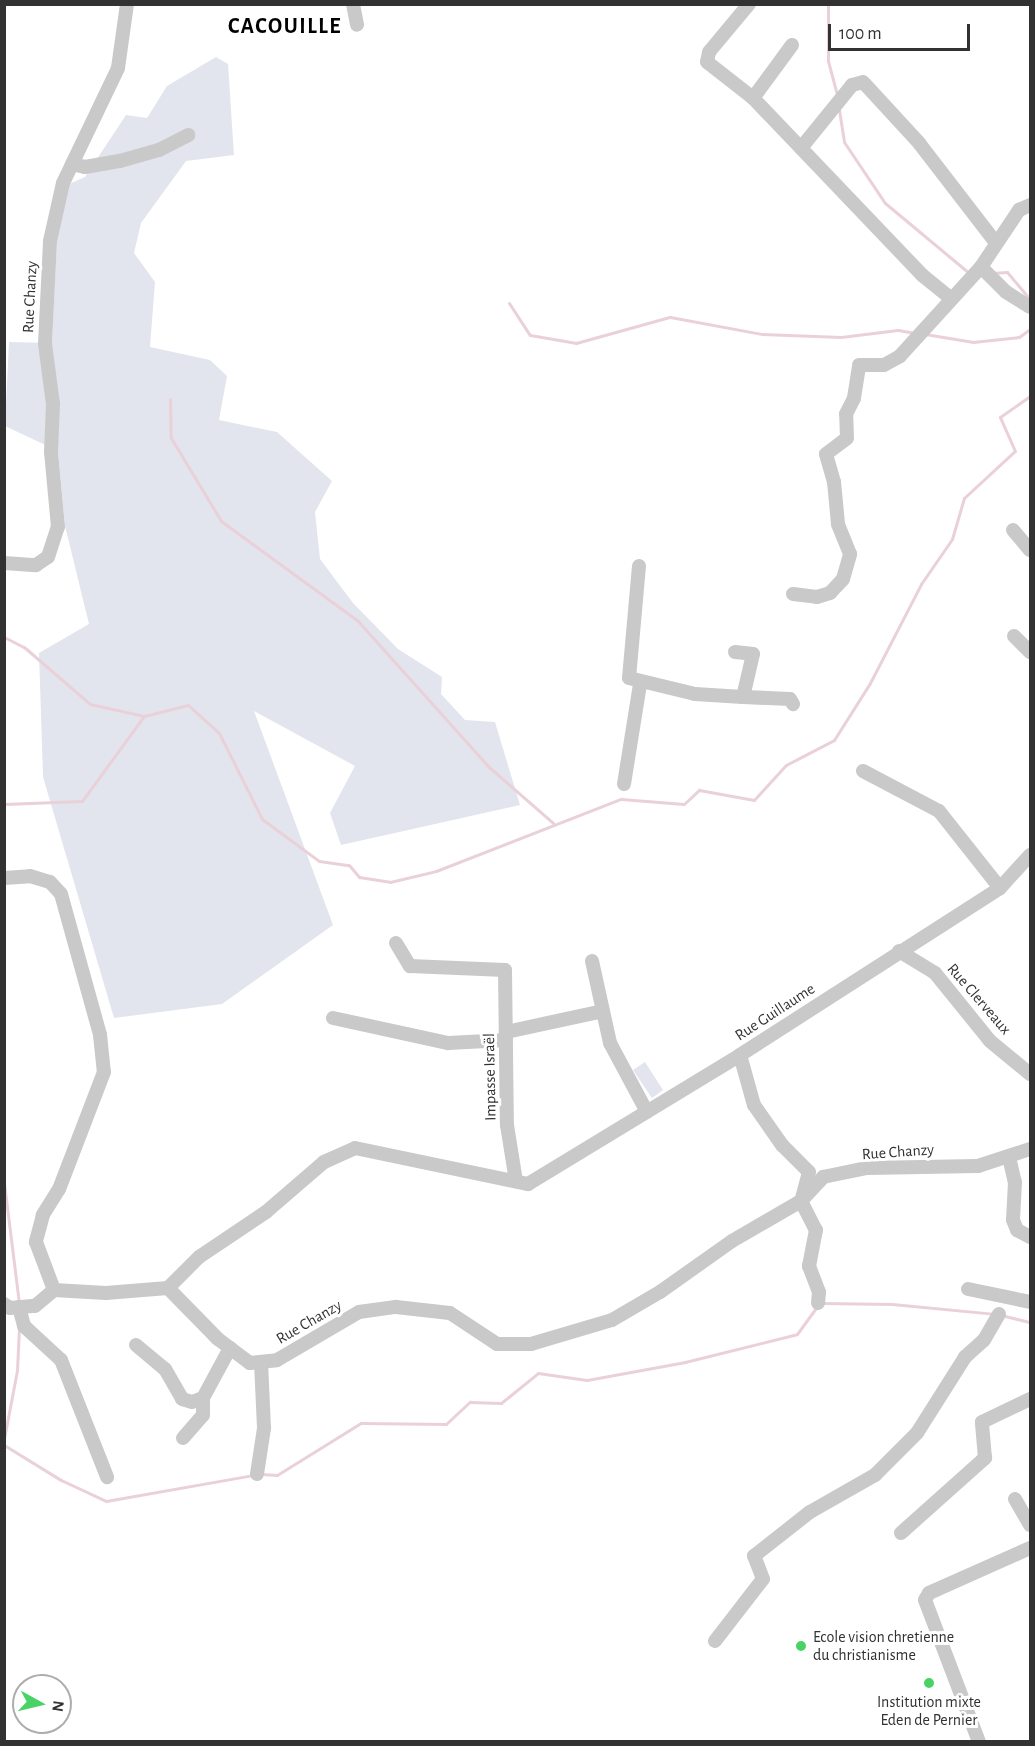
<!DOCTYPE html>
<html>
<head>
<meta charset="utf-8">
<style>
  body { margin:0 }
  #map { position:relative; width:1035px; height:1746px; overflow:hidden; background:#fff; font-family:"Alegreya Sans",sans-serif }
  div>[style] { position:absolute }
  .green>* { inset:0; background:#e2e5ed }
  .stream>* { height:3px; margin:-1.5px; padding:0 1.5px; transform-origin:1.5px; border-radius:1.5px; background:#ead1d9 }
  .minor>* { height:14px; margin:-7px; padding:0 7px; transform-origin:7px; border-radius:7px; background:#c9c9c9 }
  .dots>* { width:16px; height:16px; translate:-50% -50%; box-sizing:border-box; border:3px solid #fff; border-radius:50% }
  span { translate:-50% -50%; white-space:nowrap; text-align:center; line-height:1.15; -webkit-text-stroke:6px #fff; paint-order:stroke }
  .street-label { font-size:16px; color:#323232 }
  .poi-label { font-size:16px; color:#323232 }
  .left { translate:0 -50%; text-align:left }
  .district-label { font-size:22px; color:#000; font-weight:700; letter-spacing:1.5px }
  .frame { position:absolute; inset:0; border:6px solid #323232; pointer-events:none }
  .north { position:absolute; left:12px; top:1674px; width:60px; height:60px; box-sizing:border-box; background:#fff; border:2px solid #adadad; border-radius:50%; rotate:98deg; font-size:16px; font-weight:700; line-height:24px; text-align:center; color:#323232 }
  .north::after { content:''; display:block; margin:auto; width:21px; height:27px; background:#49d367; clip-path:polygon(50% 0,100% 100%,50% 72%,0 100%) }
  .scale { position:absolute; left:828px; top:24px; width:142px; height:27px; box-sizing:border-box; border:3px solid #323232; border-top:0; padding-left:8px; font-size:18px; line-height:21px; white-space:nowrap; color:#323232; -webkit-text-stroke:4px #fff; paint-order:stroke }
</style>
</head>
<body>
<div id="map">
  <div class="green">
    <div style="clip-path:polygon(216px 57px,228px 64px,234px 155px,186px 161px,141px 223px,134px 253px,155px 282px,150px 347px,210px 360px,227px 376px,219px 420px,277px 432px,332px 481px,315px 512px,320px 559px,353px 603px,398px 649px,442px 677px,441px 694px,465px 720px,495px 722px,520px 805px,341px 845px,330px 813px,355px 766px,254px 711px,333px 925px,222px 1004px,114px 1018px,43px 777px,39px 653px,89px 624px,65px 526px,58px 451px,5px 426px,9px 342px,52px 343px,57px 240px,69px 184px,85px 177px,126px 115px,147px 118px,167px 86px)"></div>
    <div style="clip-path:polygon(645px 1062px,663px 1090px,652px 1098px,633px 1070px)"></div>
  </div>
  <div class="stream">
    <div style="left:828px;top:4px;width:57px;rotate:90deg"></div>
    <div style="left:828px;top:61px;width:34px;rotate:75deg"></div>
    <div style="left:839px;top:110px;width:32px;rotate:81deg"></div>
    <div style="left:844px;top:142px;width:73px;rotate:56.1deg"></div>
    <div style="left:885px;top:203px;width:109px;rotate:39.8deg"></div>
    <div style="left:992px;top:273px;width:15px;rotate:-4deg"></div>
    <div style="left:1007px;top:272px;width:35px;rotate:50deg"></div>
    <div style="left:509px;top:303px;width:38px;rotate:57deg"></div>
    <div style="left:530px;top:335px;width:47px;rotate:9.9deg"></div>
    <div style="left:576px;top:343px;width:98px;rotate:-15.5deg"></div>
    <div style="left:670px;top:317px;width:94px;rotate:10.5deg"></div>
    <div style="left:762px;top:334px;width:79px;rotate:2.2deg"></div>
    <div style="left:841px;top:337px;width:57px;rotate:-7deg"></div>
    <div style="left:898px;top:330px;width:17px;rotate:10deg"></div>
    <div style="left:925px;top:334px;width:49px;rotate:9.5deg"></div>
    <div style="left:973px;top:342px;width:46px;rotate:-6.2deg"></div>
    <div style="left:1019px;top:337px;width:14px;rotate:-36deg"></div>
    <div style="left:170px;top:399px;width:39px;rotate:89deg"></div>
    <div style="left:171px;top:438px;width:97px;rotate:58.9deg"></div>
    <div style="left:221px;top:521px;width:168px;rotate:36.1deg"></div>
    <div style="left:357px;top:620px;width:198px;rotate:48.1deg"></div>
    <div style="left:489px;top:767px;width:85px;rotate:41.2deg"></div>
    <div style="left:4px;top:637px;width:22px;rotate:27deg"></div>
    <div style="left:24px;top:647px;width:87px;rotate:40.8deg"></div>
    <div style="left:90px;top:704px;width:55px;rotate:12.5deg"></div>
    <div style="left:144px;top:716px;width:45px;rotate:-14deg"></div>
    <div style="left:188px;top:705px;width:42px;rotate:42.1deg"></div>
    <div style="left:219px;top:733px;width:96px;rotate:63.4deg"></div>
    <div style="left:262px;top:819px;width:71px;rotate:36.4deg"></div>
    <div style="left:319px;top:861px;width:30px;rotate:8deg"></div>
    <div style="left:349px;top:865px;width:16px;rotate:50deg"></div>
    <div style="left:359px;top:877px;width:31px;rotate:9deg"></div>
    <div style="left:390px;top:882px;width:47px;rotate:-13.4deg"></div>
    <div style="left:436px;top:871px;width:199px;rotate:-21.3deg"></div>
    <div style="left:621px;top:799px;width:63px;rotate:4.5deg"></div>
    <div style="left:684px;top:804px;width:21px;rotate:-43deg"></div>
    <div style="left:699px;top:790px;width:56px;rotate:10.3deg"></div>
    <div style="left:754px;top:800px;width:47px;rotate:-47.6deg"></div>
    <div style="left:786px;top:765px;width:54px;rotate:-27.5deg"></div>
    <div style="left:834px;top:740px;width:67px;rotate:-57.7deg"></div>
    <div style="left:870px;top:683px;width:111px;rotate:-62.7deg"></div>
    <div style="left:921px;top:584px;width:55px;rotate:-55.4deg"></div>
    <div style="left:952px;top:539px;width:43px;rotate:-73.7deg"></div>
    <div style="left:964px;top:498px;width:69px;rotate:-42.7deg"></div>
    <div style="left:1015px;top:451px;width:37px;rotate:-114deg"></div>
    <div style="left:1000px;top:417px;width:37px;rotate:-35deg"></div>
    <div style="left:4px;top:804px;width:78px;rotate:-2.2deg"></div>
    <div style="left:82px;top:801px;width:105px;rotate:-53.9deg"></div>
    <div style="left:4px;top:1183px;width:121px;rotate:82.9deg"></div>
    <div style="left:822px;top:1303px;width:70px;rotate:0.8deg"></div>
    <div style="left:892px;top:1304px;width:103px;rotate:5.5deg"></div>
    <div style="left:1001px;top:1315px;width:30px;rotate:14deg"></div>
    <div style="left:4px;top:1439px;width:70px;rotate:-79.3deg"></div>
    <div style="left:17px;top:1370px;width:42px;rotate:-87.3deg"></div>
    <div style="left:4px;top:1445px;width:67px;rotate:31.6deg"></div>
    <div style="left:61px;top:1480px;width:50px;rotate:25deg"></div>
    <div style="left:106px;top:1501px;width:149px;rotate:-10deg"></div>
    <div style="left:262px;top:1474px;width:15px;rotate:4deg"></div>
    <div style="left:277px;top:1475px;width:99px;rotate:-31.8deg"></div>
    <div style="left:361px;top:1423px;width:85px;rotate:0.7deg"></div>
    <div style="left:446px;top:1424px;width:33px;rotate:-43deg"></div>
    <div style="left:470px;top:1402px;width:31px;rotate:2deg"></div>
    <div style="left:501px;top:1403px;width:48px;rotate:-39deg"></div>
    <div style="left:538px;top:1373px;width:49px;rotate:8.1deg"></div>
    <div style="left:587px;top:1380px;width:100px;rotate:-10.4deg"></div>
    <div style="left:685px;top:1362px;width:115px;rotate:-14deg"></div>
    <div style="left:797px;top:1334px;width:34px;rotate:-54deg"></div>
  </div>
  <div class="minor">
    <div style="left:353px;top:4px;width:21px;rotate:79deg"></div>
    <div style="left:749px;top:4px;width:62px;rotate:129.8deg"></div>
    <div style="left:709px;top:52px;width:10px;rotate:101deg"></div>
    <div style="left:707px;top:62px;width:58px;rotate:38deg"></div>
    <div style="left:792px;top:45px;width:66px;rotate:126.3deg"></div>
    <div style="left:753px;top:98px;width:245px;rotate:46.3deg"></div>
    <div style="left:922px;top:275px;width:36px;rotate:39deg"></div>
    <div style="left:801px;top:148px;width:81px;rotate:-51deg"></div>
    <div style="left:852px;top:85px;width:11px;rotate:-15deg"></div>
    <div style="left:863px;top:82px;width:83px;rotate:47.4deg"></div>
    <div style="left:919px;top:143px;width:126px;rotate:52.4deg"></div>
    <div style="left:72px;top:164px;width:13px;rotate:13deg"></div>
    <div style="left:85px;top:167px;width:36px;rotate:-10deg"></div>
    <div style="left:120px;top:161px;width:41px;rotate:-15.8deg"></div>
    <div style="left:159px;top:150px;width:33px;rotate:-27deg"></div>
    <div style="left:981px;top:267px;width:35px;rotate:45deg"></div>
    <div style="left:1006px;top:292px;width:28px;rotate:32deg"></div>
    <div style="left:1013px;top:530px;width:26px;rotate:50deg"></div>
    <div style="left:4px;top:563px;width:32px;rotate:4deg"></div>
    <div style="left:36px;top:565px;width:14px;rotate:-34deg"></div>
    <div style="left:48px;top:557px;width:32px;rotate:-72deg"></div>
    <div style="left:58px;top:527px;width:75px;rotate:-95.3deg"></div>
    <div style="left:51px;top:452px;width:48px;rotate:-87.6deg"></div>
    <div style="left:53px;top:404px;width:61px;rotate:-97.6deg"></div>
    <div style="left:45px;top:344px;width:103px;rotate:-87.2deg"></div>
    <div style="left:50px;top:241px;width:59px;rotate:-77.4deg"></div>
    <div style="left:63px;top:183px;width:127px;rotate:-64.4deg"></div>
    <div style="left:118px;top:68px;width:65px;rotate:-82deg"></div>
    <div style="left:639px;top:566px;width:112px;rotate:95.1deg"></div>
    <div style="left:629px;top:678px;width:68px;rotate:13.6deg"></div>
    <div style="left:695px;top:694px;width:48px;rotate:3.6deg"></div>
    <div style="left:793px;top:594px;width:24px;rotate:7deg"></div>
    <div style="left:817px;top:597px;width:14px;rotate:-17deg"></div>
    <div style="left:830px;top:593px;width:19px;rotate:-47deg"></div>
    <div style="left:843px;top:579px;width:26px;rotate:-74deg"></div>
    <div style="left:850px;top:554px;width:32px;rotate:-112deg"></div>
    <div style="left:838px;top:524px;width:42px;rotate:-95.4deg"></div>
    <div style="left:834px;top:482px;width:29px;rotate:-106deg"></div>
    <div style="left:826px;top:454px;width:26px;rotate:-37deg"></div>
    <div style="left:847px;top:438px;width:24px;rotate:-92deg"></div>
    <div style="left:846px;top:414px;width:18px;rotate:-63deg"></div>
    <div style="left:854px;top:398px;width:33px;rotate:-81deg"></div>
    <div style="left:859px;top:365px;width:25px"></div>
    <div style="left:884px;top:365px;width:18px;rotate:-29deg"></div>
    <div style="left:900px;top:356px;width:120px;rotate:-47.7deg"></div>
    <div style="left:981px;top:267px;width:69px;rotate:-56.3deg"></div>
    <div style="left:1019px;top:210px;width:12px;rotate:-24deg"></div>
    <div style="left:1014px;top:636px;width:23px;rotate:45deg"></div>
    <div style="left:735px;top:652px;width:18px;rotate:6deg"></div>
    <div style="left:753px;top:654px;width:44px;rotate:103.1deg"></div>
    <div style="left:743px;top:697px;width:47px;rotate:2.4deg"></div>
    <div style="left:790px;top:699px;width:6px;rotate:59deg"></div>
    <div style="left:863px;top:771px;width:86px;rotate:27.8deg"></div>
    <div style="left:939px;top:811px;width:98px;rotate:51.6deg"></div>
    <div style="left:624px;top:784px;width:101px;rotate:-80.9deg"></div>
    <div style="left:4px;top:878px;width:26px;rotate:-4deg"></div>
    <div style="left:30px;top:876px;width:21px;rotate:17deg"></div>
    <div style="left:50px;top:882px;width:16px;rotate:47deg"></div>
    <div style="left:61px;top:894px;width:146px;rotate:74.5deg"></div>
    <div style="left:100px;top:1035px;width:37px;rotate:84deg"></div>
    <div style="left:104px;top:1072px;width:125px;rotate:111deg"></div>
    <div style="left:59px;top:1189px;width:31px;rotate:122deg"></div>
    <div style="left:43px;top:1215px;width:28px;rotate:105deg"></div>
    <div style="left:36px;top:1242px;width:51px;rotate:69.4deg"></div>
    <div style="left:54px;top:1290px;width:52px;rotate:3.3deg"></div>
    <div style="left:106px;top:1293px;width:62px;rotate:-4.6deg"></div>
    <div style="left:168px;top:1288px;width:71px;rotate:45.6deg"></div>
    <div style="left:218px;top:1339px;width:40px;rotate:37deg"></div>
    <div style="left:250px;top:1363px;width:27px;rotate:-6deg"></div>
    <div style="left:277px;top:1360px;width:95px;rotate:-30.3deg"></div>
    <div style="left:359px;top:1312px;width:37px;rotate:-8deg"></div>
    <div style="left:396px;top:1307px;width:54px;rotate:6.3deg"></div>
    <div style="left:450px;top:1313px;width:56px;rotate:33.4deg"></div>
    <div style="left:497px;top:1344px;width:34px"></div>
    <div style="left:531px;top:1344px;width:84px;rotate:-16.5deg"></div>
    <div style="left:612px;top:1320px;width:56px;rotate:-30.3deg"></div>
    <div style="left:660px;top:1292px;width:88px;rotate:-35.3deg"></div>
    <div style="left:732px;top:1241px;width:80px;rotate:-30.1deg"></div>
    <div style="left:801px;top:1201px;width:33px;rotate:-47deg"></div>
    <div style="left:823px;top:1177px;width:45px;rotate:-11.6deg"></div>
    <div style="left:867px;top:1168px;width:111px;rotate:-1deg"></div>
    <div style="left:978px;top:1166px;width:55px;rotate:-18.1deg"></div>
    <div style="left:396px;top:943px;width:27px;rotate:59deg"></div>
    <div style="left:410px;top:966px;width:95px;rotate:2.4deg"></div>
    <div style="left:505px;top:970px;width:155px;rotate:89.3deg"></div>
    <div style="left:507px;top:1125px;width:57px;rotate:80.9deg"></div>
    <div style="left:899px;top:951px;width:42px;rotate:31.4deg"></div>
    <div style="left:935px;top:973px;width:87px;rotate:51deg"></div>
    <div style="left:990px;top:1041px;width:52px;rotate:39.5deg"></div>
    <div style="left:592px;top:961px;width:84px;rotate:77.6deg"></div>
    <div style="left:610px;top:1043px;width:78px;rotate:61.8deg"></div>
    <div style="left:333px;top:1018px;width:118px;rotate:12.3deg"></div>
    <div style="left:448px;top:1043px;width:58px;rotate:-3deg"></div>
    <div style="left:506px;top:1032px;width:99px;rotate:-12.2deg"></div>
    <div style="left:740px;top:1055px;width:52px;rotate:74.4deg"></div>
    <div style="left:754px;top:1105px;width:49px;rotate:55deg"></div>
    <div style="left:782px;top:1145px;width:38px;rotate:45deg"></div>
    <div style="left:809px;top:1172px;width:30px;rotate:105deg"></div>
    <div style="left:801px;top:1201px;width:33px;rotate:63deg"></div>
    <div style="left:816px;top:1230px;width:37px;rotate:101deg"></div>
    <div style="left:809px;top:1266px;width:28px;rotate:69deg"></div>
    <div style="left:819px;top:1292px;width:11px;rotate:95deg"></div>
    <div style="left:1009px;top:1157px;width:26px;rotate:77deg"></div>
    <div style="left:1015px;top:1182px;width:38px;rotate:93deg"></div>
    <div style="left:1013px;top:1220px;width:11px;rotate:68deg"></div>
    <div style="left:1017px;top:1230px;width:15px;rotate:28deg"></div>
    <div style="left:168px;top:1288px;width:44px;rotate:-45deg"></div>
    <div style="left:199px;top:1257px;width:81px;rotate:-33.9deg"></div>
    <div style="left:266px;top:1212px;width:77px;rotate:-40.8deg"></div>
    <div style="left:324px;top:1162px;width:34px;rotate:-24deg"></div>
    <div style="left:355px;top:1148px;width:177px;rotate:11.8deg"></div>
    <div style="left:528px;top:1184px;width:248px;rotate:-31.3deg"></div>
    <div style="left:740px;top:1055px;width:309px;rotate:-32.7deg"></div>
    <div style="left:1000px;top:888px;width:45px;rotate:-47.7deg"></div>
    <div style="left:968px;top:1289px;width:63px;rotate:11.8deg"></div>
    <div style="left:4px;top:1304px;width:7px;rotate:34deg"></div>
    <div style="left:10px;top:1308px;width:25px;rotate:-5deg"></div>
    <div style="left:35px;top:1306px;width:25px;rotate:-40deg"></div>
    <div style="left:19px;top:1307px;width:20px;rotate:75deg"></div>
    <div style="left:24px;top:1326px;width:50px;rotate:42.6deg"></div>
    <div style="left:61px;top:1360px;width:126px;rotate:68.5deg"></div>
    <div style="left:136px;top:1345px;width:38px;rotate:40deg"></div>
    <div style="left:165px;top:1369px;width:34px;rotate:60deg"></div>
    <div style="left:182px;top:1399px;width:10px;rotate:17deg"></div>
    <div style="left:192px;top:1402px;width:12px;rotate:-20deg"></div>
    <div style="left:183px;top:1438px;width:30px;rotate:-49deg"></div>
    <div style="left:203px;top:1415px;width:17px;rotate:-90deg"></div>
    <div style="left:203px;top:1398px;width:57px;rotate:-61.6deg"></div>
    <div style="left:257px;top:1474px;width:47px;rotate:-81.3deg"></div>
    <div style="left:264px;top:1428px;width:66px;rotate:-92.6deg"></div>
    <div style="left:1015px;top:1499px;width:30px;rotate:60deg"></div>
    <div style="left:901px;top:1533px;width:113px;rotate:-41.8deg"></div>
    <div style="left:985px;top:1458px;width:36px;rotate:-95deg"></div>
    <div style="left:982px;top:1422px;width:53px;rotate:-25.6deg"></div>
    <div style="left:715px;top:1641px;width:78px;rotate:-52.3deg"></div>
    <div style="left:763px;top:1579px;width:25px;rotate:-111deg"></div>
    <div style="left:754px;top:1556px;width:71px;rotate:-38.2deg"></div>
    <div style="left:810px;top:1512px;width:75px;rotate:-29.6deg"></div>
    <div style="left:875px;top:1475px;width:59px;rotate:-45deg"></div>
    <div style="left:917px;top:1433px;width:90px;rotate:-57.7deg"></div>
    <div style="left:965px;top:1357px;width:25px;rotate:-42deg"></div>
    <div style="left:984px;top:1340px;width:30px;rotate:-60deg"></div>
    <div style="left:979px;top:1742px;width:152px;rotate:-110.8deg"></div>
    <div style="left:925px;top:1600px;width:8px;rotate:-60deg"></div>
    <div style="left:929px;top:1593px;width:111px;rotate:-24deg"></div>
  </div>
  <div class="dots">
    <div style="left:801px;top:1646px;background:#49d367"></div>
    <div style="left:929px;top:1683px;background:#49d367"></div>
  </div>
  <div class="street-label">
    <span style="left:30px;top:297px;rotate:-87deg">Rue Chanzy</span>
    <span style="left:979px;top:999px;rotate:49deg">Rue Clerveaux</span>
    <span style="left:775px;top:1012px;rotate:-33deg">Rue Guillaume</span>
    <span style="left:490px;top:1077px;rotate:-91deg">Impasse Israël</span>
    <span style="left:898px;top:1152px;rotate:-4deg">Rue Chanzy</span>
    <span style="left:309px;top:1322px;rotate:-30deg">Rue Chanzy</span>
  </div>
  <div class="poi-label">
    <span class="left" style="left:813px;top:1646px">Ecole vision chretienne<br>du christianisme</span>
    <span style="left:929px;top:1711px">Institution mixte<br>Eden de Pernier</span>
  </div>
  <div class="district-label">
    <span style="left:285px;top:27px">CACOUILLE</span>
  </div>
  <div class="frame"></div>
  <div class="north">N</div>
  <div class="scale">100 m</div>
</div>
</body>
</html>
